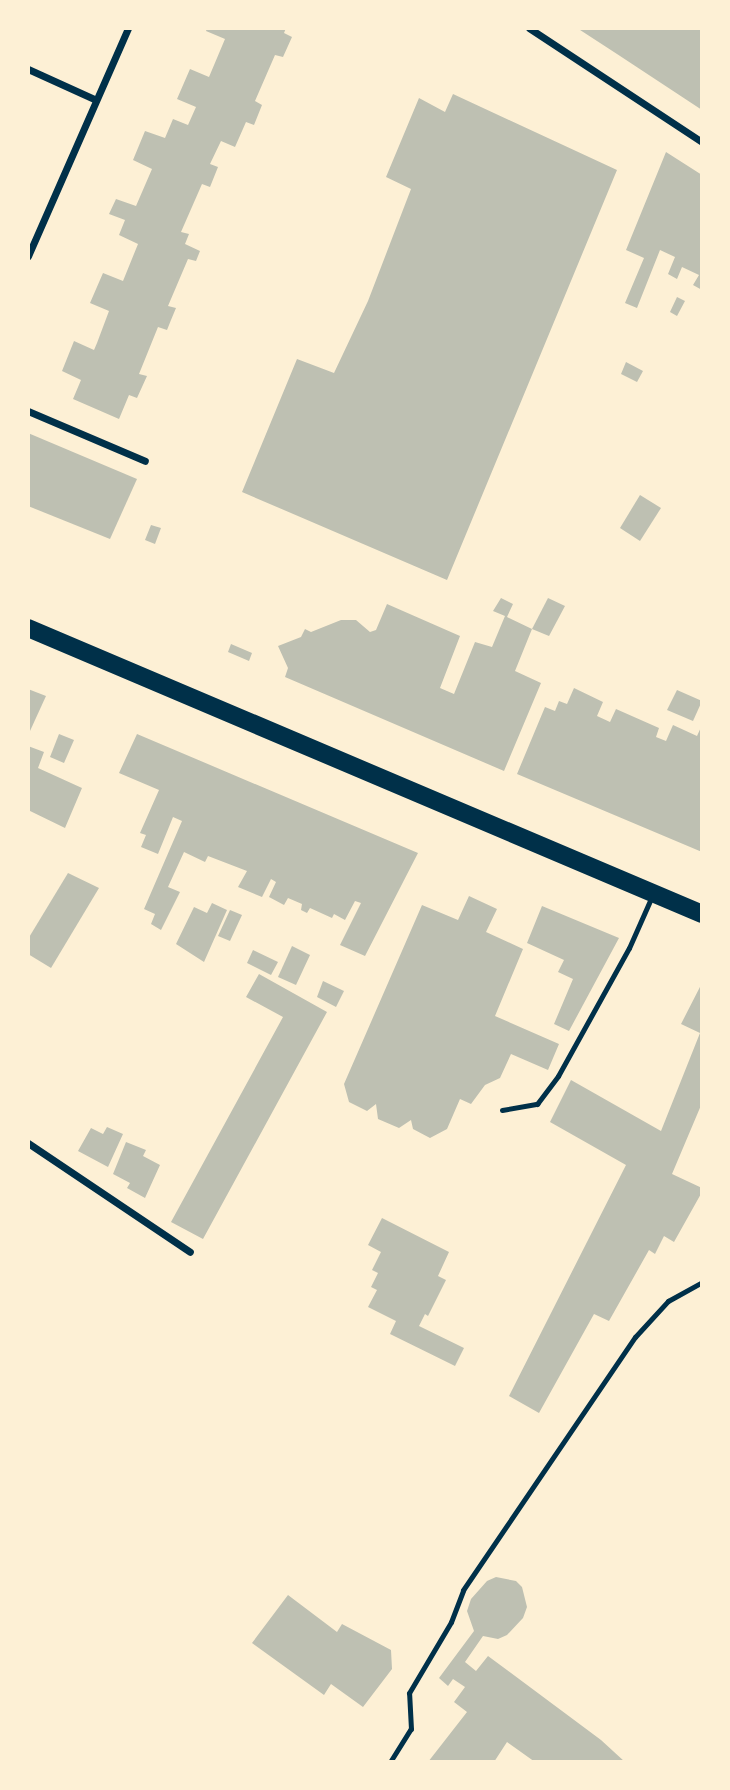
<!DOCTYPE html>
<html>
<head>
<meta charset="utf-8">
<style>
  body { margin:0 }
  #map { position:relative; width:730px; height:1790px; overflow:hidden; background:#fdf0d5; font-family:"Fira Sans Condensed",sans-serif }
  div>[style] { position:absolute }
  .building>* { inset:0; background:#bec0b2 }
  .service>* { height:5px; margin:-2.5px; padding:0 2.5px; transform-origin:2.5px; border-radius:2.5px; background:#003049 }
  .minor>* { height:7px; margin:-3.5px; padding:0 3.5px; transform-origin:3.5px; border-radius:3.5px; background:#003049 }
  .primary>* { height:18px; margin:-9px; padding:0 9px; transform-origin:9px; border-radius:9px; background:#003049 }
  span { translate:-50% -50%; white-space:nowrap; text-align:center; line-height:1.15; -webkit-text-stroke:6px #fdf0d5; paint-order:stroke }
  .frame { position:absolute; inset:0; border:30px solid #fdf0d5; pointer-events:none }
</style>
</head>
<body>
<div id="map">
  <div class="building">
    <div style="clip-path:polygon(207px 28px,286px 28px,284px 33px,292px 37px,283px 57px,275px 55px,255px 101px,262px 105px,254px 125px,246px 122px,235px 147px,221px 141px,210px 164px,218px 167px,210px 187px,202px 184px,181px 232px,189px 234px,185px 244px,200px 251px,196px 261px,188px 259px,168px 306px,176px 308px,171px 320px,167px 330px,158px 327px,139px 374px,147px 376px,137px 398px,129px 395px,119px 419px,73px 399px,81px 380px,62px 371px,74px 341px,94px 350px,97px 343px,109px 311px,90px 303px,103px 273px,123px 281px,138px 244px,119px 235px,125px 220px,109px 214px,116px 199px,136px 206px,152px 169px,133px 160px,145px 131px,165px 138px,173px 119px,188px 125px,196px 107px,177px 99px,190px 69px,209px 77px,225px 39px,206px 31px)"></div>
    <div style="clip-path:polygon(577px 28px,702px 28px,702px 110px,617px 54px)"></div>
    <div style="clip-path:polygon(453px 94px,617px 170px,447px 580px,242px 492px,297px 359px,334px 373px,368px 301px,411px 189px,386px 177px,419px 98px,445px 112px)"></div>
    <div style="clip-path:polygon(666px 152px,702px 175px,702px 290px,693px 285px,699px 275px,682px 267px,677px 279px,668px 274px,675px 257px,660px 250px,637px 308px,625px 303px,644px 258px,626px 250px)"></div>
    <div style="clip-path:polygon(677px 297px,685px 301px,677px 316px,670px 312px)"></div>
    <div style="clip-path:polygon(626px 362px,643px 371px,637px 382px,621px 374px)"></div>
    <div style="clip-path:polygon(28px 433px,137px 479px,110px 539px,28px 506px)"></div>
    <div style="clip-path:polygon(640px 495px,661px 508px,640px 541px,620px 528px)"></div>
    <div style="clip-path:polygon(151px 525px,161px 528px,155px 544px,145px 540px)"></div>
    <div style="clip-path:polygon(501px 598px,513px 604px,507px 617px,532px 629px,515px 671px,541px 683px,504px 771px,285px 677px,288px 668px,278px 646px,301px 637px,305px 629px,311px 632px,341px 620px,356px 620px,370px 632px,376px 630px,387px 604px,460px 636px,440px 688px,454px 694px,475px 642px,492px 647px,505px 616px,493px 611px)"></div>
    <div style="clip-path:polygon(548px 598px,565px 606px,549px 636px,532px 629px)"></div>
    <div style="clip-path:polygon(231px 644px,252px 653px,249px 661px,228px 652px)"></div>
    <div style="clip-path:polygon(574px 688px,603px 702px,597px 716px,610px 722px,616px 709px,659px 728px,656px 737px,666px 741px,673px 725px,697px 736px,702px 725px,702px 852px,517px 774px,545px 707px,555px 711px,559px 701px,567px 704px)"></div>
    <div style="clip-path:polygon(28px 689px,46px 696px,30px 731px,28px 730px)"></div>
    <div style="clip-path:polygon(677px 690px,702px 701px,693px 721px,667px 710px)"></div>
    <div style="clip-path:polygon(59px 734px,74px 740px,64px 763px,50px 757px)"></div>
    <div style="clip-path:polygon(137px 734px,418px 853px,365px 956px,340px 945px,361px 903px,355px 901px,345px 920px,334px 914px,332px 918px,310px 908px,307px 913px,301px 910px,302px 904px,288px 898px,284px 905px,269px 897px,276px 882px,271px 879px,262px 897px,238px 887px,247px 871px,208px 856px,205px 862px,184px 852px,168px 887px,180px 892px,161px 930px,151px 924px,155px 914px,144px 909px,182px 821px,173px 817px,158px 854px,141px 847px,146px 835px,140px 833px,159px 790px,119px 773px)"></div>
    <div style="clip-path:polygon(28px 746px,44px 752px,38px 768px,82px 788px,65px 828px,28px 810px)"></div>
    <div style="clip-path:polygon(68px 873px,99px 888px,51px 968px,28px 954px,28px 939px)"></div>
    <div style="clip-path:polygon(469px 896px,497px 909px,486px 932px,523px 949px,495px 1016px,559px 1044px,548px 1070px,511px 1054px,500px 1078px,485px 1085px,471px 1104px,460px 1099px,447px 1129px,430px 1138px,413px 1129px,411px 1120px,399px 1128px,378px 1119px,376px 1104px,367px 1111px,349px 1102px,344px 1084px,422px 905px,458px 920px)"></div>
    <div style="clip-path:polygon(212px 903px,227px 910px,204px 962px,176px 944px,194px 907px,207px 913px)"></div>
    <div style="clip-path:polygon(542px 906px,619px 938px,569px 1031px,554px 1024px,573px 979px,558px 972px,564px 960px,527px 943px)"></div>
    <div style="clip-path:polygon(230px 910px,242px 915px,230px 941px,218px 936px)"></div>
    <div style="clip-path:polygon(292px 946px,310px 955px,296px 985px,278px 977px)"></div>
    <div style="clip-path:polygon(253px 950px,278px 962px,271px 975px,247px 963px)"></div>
    <div style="clip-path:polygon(259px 974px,327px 1012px,203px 1239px,171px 1222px,283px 1017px,246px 997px)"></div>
    <div style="clip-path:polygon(323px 981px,344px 991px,336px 1007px,317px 997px)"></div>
    <div style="clip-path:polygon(702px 983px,702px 1103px,672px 1174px,702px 1188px,702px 1192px,674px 1242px,664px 1236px,655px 1254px,649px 1250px,609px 1321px,594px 1314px,539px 1413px,509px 1396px,626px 1165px,550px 1122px,571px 1080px,661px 1131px,700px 1033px,681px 1024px)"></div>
    <div style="clip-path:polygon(107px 1127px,123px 1134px,108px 1167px,78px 1151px,91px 1128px,103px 1134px)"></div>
    <div style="clip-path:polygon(126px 1142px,146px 1150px,143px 1156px,160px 1165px,145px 1198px,127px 1188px,130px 1183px,113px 1174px)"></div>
    <div style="clip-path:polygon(382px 1218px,449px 1252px,438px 1276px,446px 1280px,428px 1316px,425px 1314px,419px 1326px,464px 1348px,455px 1366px,390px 1334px,396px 1321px,368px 1307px,377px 1290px,371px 1287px,378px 1273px,372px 1270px,381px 1252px,368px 1245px)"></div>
    <div style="clip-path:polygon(496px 1577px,516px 1581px,522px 1587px,527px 1607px,523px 1618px,507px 1635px,498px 1639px,483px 1636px,465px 1662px,476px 1671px,488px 1656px,601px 1740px,625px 1762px,535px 1762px,507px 1742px,494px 1762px,428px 1762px,467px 1712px,454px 1702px,465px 1687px,453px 1679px,448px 1686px,439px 1678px,474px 1631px,467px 1611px,471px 1599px,487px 1581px)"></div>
    <div style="clip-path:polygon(288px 1595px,337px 1632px,342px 1624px,391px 1650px,392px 1669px,363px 1707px,331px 1684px,324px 1695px,252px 1643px)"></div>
  </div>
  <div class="service">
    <div style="left:502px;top:1110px;width:36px;rotate:-10deg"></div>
    <div style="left:537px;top:1104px;width:35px;rotate:-53deg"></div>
    <div style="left:558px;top:1076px;width:146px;rotate:-61deg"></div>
    <div style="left:629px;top:948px;width:57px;rotate:-66.1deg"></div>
    <div style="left:390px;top:1762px;width:39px;rotate:-58deg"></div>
    <div style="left:411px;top:1729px;width:36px;rotate:-93deg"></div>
    <div style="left:409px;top:1693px;width:82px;rotate:-59.4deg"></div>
    <div style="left:451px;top:1622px;width:34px;rotate:-69deg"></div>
    <div style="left:463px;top:1590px;width:306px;rotate:-55.8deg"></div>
    <div style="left:635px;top:1337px;width:49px;rotate:-47.5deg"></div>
    <div style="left:668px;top:1301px;width:39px;rotate:-29deg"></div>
  </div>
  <div class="minor">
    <div style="left:529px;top:28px;width:207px;rotate:33.4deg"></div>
    <div style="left:28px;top:69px;width:72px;rotate:24.4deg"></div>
    <div style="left:28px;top:256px;width:249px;rotate:-66.3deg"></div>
    <div style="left:28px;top:411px;width:127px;rotate:23.1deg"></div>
    <div style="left:28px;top:1143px;width:195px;rotate:33.9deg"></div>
  </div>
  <div class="primary">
    <div style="left:28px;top:628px;width:732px;rotate:22.99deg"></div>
  </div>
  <div class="frame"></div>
</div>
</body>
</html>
